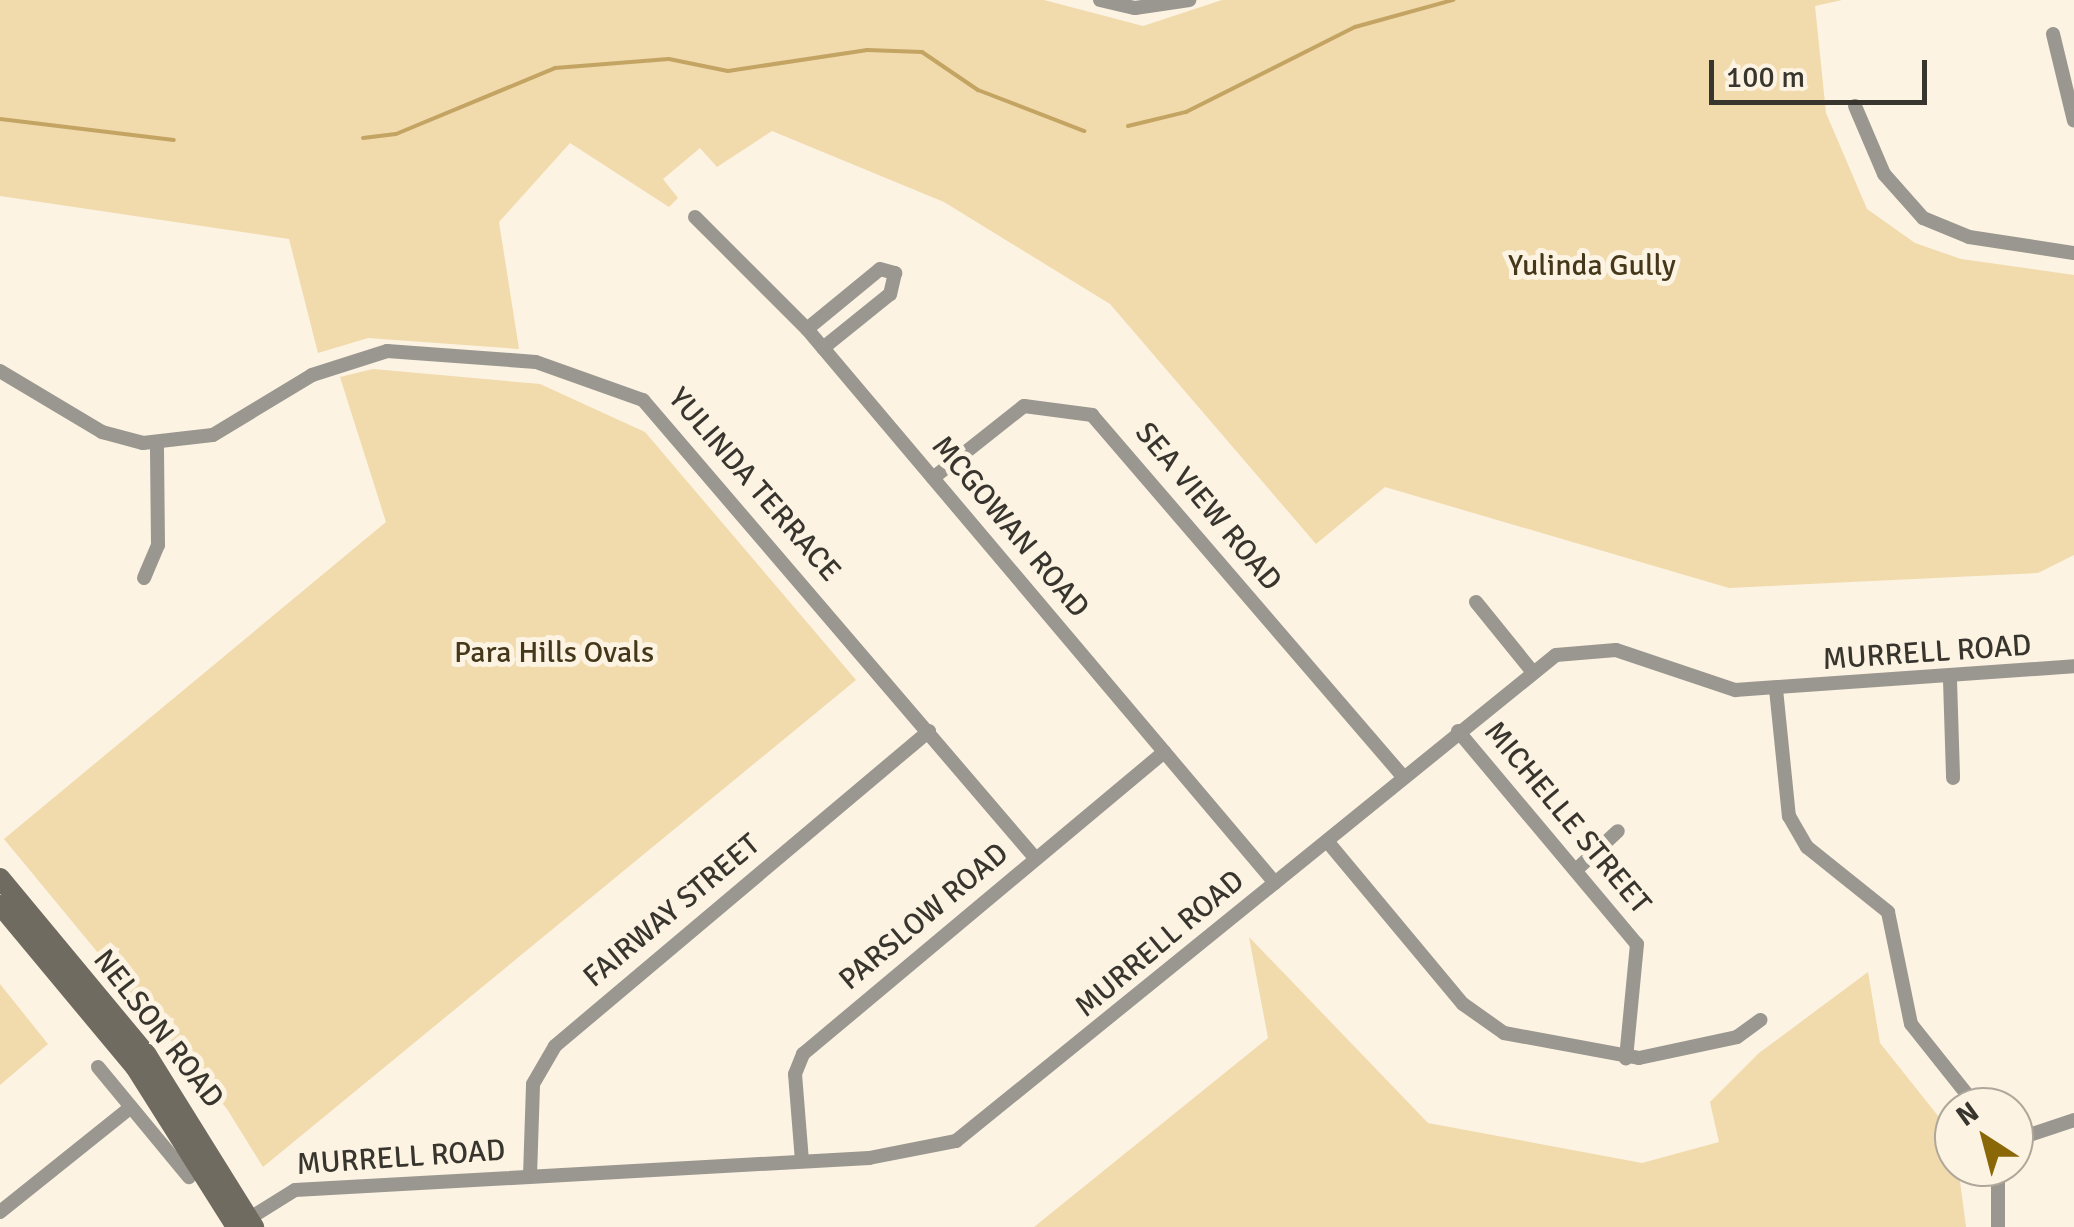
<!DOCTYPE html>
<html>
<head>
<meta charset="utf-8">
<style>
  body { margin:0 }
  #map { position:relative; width:2074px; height:1227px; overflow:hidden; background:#fcf3e2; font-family:Signika,sans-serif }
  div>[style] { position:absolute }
  .green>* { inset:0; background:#f1daac }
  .stream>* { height:4px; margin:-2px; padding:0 2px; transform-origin:2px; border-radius:2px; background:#c3a462 }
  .minor>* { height:14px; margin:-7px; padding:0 7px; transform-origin:7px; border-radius:7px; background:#9a9790 }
  .secondary>* { height:20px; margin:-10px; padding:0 10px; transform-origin:10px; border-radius:10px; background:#706b61 }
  span { translate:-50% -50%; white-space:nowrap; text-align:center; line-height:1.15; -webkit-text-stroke:10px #fcf3e2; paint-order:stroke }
  .park-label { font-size:30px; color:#453719 }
  .street-label { font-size:30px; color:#38352e }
  .north { position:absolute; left:1934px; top:1087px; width:100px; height:100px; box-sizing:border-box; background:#fcf3e2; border:2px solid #aea79a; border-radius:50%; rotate:324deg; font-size:28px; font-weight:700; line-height:40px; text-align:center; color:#38352e }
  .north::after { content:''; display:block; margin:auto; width:35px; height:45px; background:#8a6807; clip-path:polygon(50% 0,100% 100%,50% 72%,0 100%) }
  .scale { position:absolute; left:1709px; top:60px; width:218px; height:45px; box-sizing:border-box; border:5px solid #38352e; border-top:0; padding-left:12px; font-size:30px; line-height:35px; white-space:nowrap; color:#38352e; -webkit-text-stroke:8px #fcf3e2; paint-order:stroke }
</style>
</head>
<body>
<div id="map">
  <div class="green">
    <div style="clip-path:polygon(0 0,1044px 0,1143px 26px,1222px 0,1842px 0,1815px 6px,1826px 113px,1867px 209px,1915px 243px,1961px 259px,2074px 275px,2074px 555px,2038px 573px,1729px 588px,1385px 487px,1316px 544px,1110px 304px,944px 202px,772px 131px,717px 167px,700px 148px,663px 179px,678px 198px,669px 207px,570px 143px,499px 222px,519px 349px,368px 338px,318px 353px,289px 239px,0 196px)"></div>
    <div style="clip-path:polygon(373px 369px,540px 384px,645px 432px,856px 680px,263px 1167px,227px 1109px,4px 839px,386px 522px,340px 377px)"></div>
    <div style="clip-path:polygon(1249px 937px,1428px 1123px,1642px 1163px,1719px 1142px,1710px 1102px,1759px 1053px,1868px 972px,1880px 1043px,1954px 1136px,1966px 1227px,1034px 1227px,1268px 1038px)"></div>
    <div style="clip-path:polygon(0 984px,48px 1044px,0 1085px)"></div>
  </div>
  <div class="stream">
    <div style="left:0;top:119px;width:175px;rotate:6.9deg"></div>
    <div style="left:1128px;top:126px;width:60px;rotate:-13.6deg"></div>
    <div style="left:1186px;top:112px;width:189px;rotate:-26.7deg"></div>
    <div style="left:1355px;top:27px;width:102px;rotate:-15.4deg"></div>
    <div style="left:363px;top:138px;width:33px;rotate:-7deg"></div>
    <div style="left:396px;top:134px;width:172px;rotate:-22.5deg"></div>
    <div style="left:555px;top:68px;width:114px;rotate:-4.5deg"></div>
    <div style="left:669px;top:59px;width:60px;rotate:11.5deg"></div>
    <div style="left:728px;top:71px;width:141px;rotate:-8.6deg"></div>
    <div style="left:867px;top:50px;width:55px;rotate:2.1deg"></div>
    <div style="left:922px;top:52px;width:68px;rotate:34.2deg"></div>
    <div style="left:978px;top:90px;width:114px;rotate:21.1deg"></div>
  </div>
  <div class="minor">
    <div style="left:1100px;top:0;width:36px;rotate:13deg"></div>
    <div style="left:1135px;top:8px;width:55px;rotate:-8.4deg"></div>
    <div style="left:2053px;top:34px;width:89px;rotate:76.4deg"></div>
    <div style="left:1855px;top:106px;width:74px;rotate:66.9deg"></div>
    <div style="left:1884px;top:174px;width:59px;rotate:48.4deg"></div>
    <div style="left:1923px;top:218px;width:50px;rotate:22.4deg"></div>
    <div style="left:1969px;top:237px;width:106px;rotate:8.7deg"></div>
    <div style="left:695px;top:217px;width:158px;rotate:45deg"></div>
    <div style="left:807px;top:329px;width:725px;rotate:49.81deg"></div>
    <div style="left:807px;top:329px;width:94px;rotate:-39.4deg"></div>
    <div style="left:880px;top:269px;width:16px;rotate:15deg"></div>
    <div style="left:895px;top:273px;width:22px;rotate:103deg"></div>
    <div style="left:890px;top:294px;width:86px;rotate:141.1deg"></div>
    <div style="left:0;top:371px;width:119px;rotate:30.9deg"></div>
    <div style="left:102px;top:432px;width:42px;rotate:15deg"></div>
    <div style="left:143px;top:443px;width:70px;rotate:-6.5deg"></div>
    <div style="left:213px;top:435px;width:116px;rotate:-31.2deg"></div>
    <div style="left:312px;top:375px;width:79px;rotate:-17.7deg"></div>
    <div style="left:387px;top:351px;width:149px;rotate:4.2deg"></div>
    <div style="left:536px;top:362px;width:114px;rotate:19.6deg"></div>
    <div style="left:643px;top:400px;width:604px;rotate:49.43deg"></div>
    <div style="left:933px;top:478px;width:116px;rotate:-38.4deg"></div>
    <div style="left:1024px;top:406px;width:69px;rotate:7.5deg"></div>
    <div style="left:1092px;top:415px;width:477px;rotate:49.3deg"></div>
    <div style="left:144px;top:578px;width:36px;rotate:-67deg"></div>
    <div style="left:158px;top:545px;width:103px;rotate:-90.6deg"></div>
    <div style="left:1476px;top:602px;width:87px;rotate:51deg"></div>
    <div style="left:1950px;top:680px;width:98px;rotate:88.2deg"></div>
    <div style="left:1776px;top:689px;width:128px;rotate:84.2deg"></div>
    <div style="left:1789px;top:816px;width:36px;rotate:60deg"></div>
    <div style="left:1807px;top:847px;width:104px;rotate:38.7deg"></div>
    <div style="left:1888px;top:912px;width:114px;rotate:78.4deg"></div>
    <div style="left:1911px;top:1024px;width:106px;rotate:51.5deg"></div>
    <div style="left:1458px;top:731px;width:278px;rotate:50deg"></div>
    <div style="left:1637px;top:944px;width:115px;rotate:95.5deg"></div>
    <div style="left:1327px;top:841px;width:212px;rotate:50.2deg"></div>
    <div style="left:1463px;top:1004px;width:50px;rotate:35.3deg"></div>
    <div style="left:1504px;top:1033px;width:137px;rotate:10.5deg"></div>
    <div style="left:1639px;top:1058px;width:100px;rotate:-12.1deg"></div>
    <div style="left:1737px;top:1037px;width:29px;rotate:-36deg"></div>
    <div style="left:1576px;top:870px;width:57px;rotate:-42.9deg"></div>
    <div style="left:98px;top:1067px;width:143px;rotate:50.4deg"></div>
    <div style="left:2014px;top:1140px;width:63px;rotate:-18.4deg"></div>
    <div style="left:802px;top:1161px;width:87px;rotate:-94.6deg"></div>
    <div style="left:795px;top:1074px;width:22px;rotate:-68deg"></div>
    <div style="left:803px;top:1054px;width:471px;rotate:-39.9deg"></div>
    <div style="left:1998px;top:1167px;width:60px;rotate:90deg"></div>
    <div style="left:530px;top:1176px;width:92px;rotate:-88.1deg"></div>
    <div style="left:533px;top:1084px;width:44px;rotate:-59.9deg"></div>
    <div style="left:555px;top:1046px;width:489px;rotate:-40.1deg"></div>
    <div style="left:0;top:1212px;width:166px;rotate:-38.7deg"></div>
    <div style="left:245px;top:1221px;width:59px;rotate:-31.8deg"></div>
    <div style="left:295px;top:1190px;width:575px;rotate:-3.19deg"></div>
    <div style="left:869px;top:1158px;width:89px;rotate:-11.1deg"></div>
    <div style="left:956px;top:1141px;width:772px;rotate:-39.01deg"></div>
    <div style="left:1556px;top:655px;width:60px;rotate:-4.8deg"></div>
    <div style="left:1616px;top:650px;width:126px;rotate:18.6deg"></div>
    <div style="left:1735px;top:690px;width:340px;rotate:-4deg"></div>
  </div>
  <div class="secondary">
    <div style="left:0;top:878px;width:230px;rotate:50.3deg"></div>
    <div style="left:147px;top:1055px;width:203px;rotate:58.1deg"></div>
    <div style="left:0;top:905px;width:211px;rotate:50.2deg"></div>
    <div style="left:135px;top:1067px;width:189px;rotate:57.7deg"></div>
  </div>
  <div class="park-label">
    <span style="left:1592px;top:266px">Yulinda Gully</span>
    <span style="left:554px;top:653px">Para Hills Ovals</span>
  </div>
  <div class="street-label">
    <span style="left:754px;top:485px;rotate:49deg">YULINDA TERRACE</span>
    <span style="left:1208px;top:507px;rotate:50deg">SEA VIEW ROAD</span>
    <span style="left:1010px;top:527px;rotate:50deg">MCGOWAN ROAD</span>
    <span style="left:1927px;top:653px;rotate:-4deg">MURRELL ROAD</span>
    <span style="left:1567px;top:818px;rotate:50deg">MICHELLE STREET</span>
    <span style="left:672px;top:911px;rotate:-40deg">FAIRWAY STREET</span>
    <span style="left:924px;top:917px;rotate:-40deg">PARSLOW ROAD</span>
    <span style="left:1160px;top:944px;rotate:-40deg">MURRELL ROAD</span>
    <span style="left:158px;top:1029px;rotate:52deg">NELSON ROAD</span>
    <span style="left:401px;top:1158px;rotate:-4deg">MURRELL ROAD</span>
  </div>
  <div class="north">N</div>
  <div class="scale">100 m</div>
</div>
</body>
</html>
